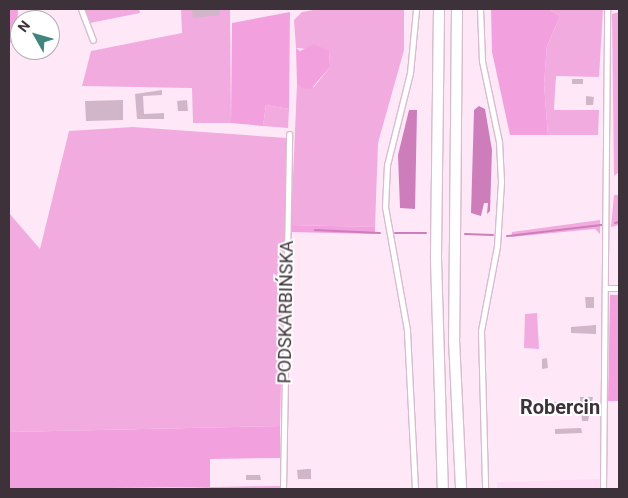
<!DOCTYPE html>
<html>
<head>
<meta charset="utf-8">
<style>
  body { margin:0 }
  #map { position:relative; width:628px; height:498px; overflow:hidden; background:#fee8f7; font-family:Roboto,sans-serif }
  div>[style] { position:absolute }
  .built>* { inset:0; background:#ffdcf5 }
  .green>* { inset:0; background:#f1abdf }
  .forest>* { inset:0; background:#f3a1de }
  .water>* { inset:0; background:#cd7eba }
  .stream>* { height:2px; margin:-1px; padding:0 1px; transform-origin:1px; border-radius:1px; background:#cd7eba }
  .building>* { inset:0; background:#d1b6c9 }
  .roads { filter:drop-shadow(1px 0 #d7bccf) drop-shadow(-1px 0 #d7bccf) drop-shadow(0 1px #d7bccf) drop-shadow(0 -1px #d7bccf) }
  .street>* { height:5px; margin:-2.5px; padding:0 2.5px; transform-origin:2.5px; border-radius:2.5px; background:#fff }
  .highway>* { height:10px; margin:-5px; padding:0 5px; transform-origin:5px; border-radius:5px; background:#fff }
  span { translate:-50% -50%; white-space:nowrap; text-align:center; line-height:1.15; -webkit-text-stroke:4px #fff; paint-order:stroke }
  .street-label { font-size:18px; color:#3d3239 }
  .quarter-label { font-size:20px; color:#3d3239; font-weight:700 }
  .frame { position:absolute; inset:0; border:10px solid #3d3239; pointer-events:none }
  .north { position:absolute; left:10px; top:10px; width:50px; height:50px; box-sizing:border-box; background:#fff; border:1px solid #b1adb0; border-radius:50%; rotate:308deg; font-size:14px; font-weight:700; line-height:20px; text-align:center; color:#3d3239 }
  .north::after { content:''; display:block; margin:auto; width:18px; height:22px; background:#40867f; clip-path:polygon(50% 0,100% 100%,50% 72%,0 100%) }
</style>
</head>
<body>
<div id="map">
  <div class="built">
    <div style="clip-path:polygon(600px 479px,600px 489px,497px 489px,497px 482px)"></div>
  </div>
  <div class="green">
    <div style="clip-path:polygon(85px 9px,139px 9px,140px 13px,90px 23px)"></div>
    <div style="clip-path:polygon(181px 9px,230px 9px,231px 123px,193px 123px,192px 88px,82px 86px,91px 51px,182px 33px)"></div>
    <div style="clip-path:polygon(319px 9px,404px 9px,404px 50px,378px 143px,375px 227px,291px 225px,297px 84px,314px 87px,330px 67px,329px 51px,296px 48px,294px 20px,302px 12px)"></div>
    <div style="clip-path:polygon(549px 9px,603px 9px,599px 77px,556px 76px,554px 110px,599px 110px,598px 135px,548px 135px,544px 84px,547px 46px,560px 16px)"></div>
    <div style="clip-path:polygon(619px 12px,619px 172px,614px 176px,612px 14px)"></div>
    <div style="clip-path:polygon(266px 105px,289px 109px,288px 128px,263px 126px)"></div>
    <div style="clip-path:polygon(133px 127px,287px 138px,280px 426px,9px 432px,9px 213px,40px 249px,69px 131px)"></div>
    <div style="clip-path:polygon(614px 195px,619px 195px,619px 225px,611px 227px)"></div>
    <div style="clip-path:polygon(600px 220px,600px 234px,595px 229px,511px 237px,512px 232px)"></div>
    <div style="clip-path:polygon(537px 313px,539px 349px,524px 348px,525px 314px)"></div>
    <div style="clip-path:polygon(280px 486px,280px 489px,131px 489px,210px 487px)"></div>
  </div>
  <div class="forest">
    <div style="clip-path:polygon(9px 9px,18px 9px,17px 32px,9px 45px)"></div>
    <div style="clip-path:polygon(491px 9px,549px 9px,560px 16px,547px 46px,544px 84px,548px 135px,510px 135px,492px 52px)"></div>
    <div style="clip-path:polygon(290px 12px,289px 109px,266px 105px,263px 126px,231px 123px,232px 23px)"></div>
    <div style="clip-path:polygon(314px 44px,329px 51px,330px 67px,311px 89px,303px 88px,297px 84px,296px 48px,300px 51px)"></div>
    <div style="clip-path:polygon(291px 225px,375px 227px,375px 234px,291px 232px)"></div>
    <div style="clip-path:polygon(610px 295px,619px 295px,619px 401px,608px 401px)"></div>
    <div style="clip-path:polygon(280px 426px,280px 458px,210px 459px,210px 487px,9px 489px,9px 432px)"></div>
  </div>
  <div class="water">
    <div style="clip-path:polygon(479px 106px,485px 109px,492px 150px,490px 211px,487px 214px,488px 203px,484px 203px,481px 216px,471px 213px,474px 110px)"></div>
    <div style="clip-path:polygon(409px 110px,417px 110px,415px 209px,400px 208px,398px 155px)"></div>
  </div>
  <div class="stream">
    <div style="left:615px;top:223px;width:4px;rotate:-14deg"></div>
    <div style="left:315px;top:230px;width:65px;rotate:2.6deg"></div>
    <div style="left:395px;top:233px;width:31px"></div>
    <div style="left:465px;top:234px;width:28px;rotate:2deg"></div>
    <div style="left:507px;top:236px;width:95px;rotate:-6.7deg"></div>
  </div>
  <div class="building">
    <div style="clip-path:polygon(219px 9px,220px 15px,193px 18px,192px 10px)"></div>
    <div style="clip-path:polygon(572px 79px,583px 79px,583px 84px,572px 84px)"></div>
    <div style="clip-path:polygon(162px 90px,162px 95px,143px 96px,144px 114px,164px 113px,164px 119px,137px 119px,135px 94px)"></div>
    <div style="clip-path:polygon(586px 96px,594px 97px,593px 105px,586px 105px)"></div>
    <div style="clip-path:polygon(123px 100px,123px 120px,86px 121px,85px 101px)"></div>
    <div style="clip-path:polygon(187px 100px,188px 111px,178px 111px,177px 101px)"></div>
    <div style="clip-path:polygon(585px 297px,594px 297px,594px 308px,586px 308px)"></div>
    <div style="clip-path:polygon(596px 325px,596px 334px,571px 333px,571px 327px)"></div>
    <div style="clip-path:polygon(547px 358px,548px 368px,542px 369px,542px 359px)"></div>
    <div style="clip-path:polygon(580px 397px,593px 397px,588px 421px,582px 421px)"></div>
    <div style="clip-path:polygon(547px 402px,572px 402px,572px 409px,548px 411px)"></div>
    <div style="clip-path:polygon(581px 428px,582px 433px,555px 434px,555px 429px)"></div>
    <div style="clip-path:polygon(307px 469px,311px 469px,311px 479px,298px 479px,297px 470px)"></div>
    <div style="clip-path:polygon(246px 475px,260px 475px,261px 480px,246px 480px)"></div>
  </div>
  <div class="roads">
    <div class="street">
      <div style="left:81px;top:9px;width:33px;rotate:69deg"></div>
      <div style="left:480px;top:9px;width:52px;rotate:87.8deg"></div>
      <div style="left:482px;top:61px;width:83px;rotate:78.1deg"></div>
      <div style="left:499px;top:142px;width:40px;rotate:87.1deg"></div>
      <div style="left:501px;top:182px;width:64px;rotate:93.6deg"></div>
      <div style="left:497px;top:246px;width:86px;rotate:100.7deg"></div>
      <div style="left:481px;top:331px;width:158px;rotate:88.5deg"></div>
      <div style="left:608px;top:288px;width:11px"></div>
      <div style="left:283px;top:489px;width:355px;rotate:-89deg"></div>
      <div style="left:415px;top:489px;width:159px;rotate:-92.9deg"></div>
      <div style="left:407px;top:330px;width:125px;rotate:-100.1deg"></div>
      <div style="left:385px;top:207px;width:42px;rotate:-87.3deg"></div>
      <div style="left:387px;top:165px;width:95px;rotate:-76deg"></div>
      <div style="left:410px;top:73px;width:64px;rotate:-84.6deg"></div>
      <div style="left:603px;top:489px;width:480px;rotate:-89.5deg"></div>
    </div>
    <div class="highway">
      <div style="left:439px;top:9px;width:250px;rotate:90.7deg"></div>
      <div style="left:436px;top:259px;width:230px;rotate:88.3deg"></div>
      <div style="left:457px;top:9px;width:330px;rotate:90.5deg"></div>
      <div style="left:454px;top:339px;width:150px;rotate:87.3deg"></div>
    </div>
  </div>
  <div class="street-label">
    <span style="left:286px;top:312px;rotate:-89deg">PODSKARBIŃSKA</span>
  </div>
  <div class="quarter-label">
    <span style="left:560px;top:407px">Robercin</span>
  </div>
  <div class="frame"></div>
  <div class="north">N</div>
</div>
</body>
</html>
